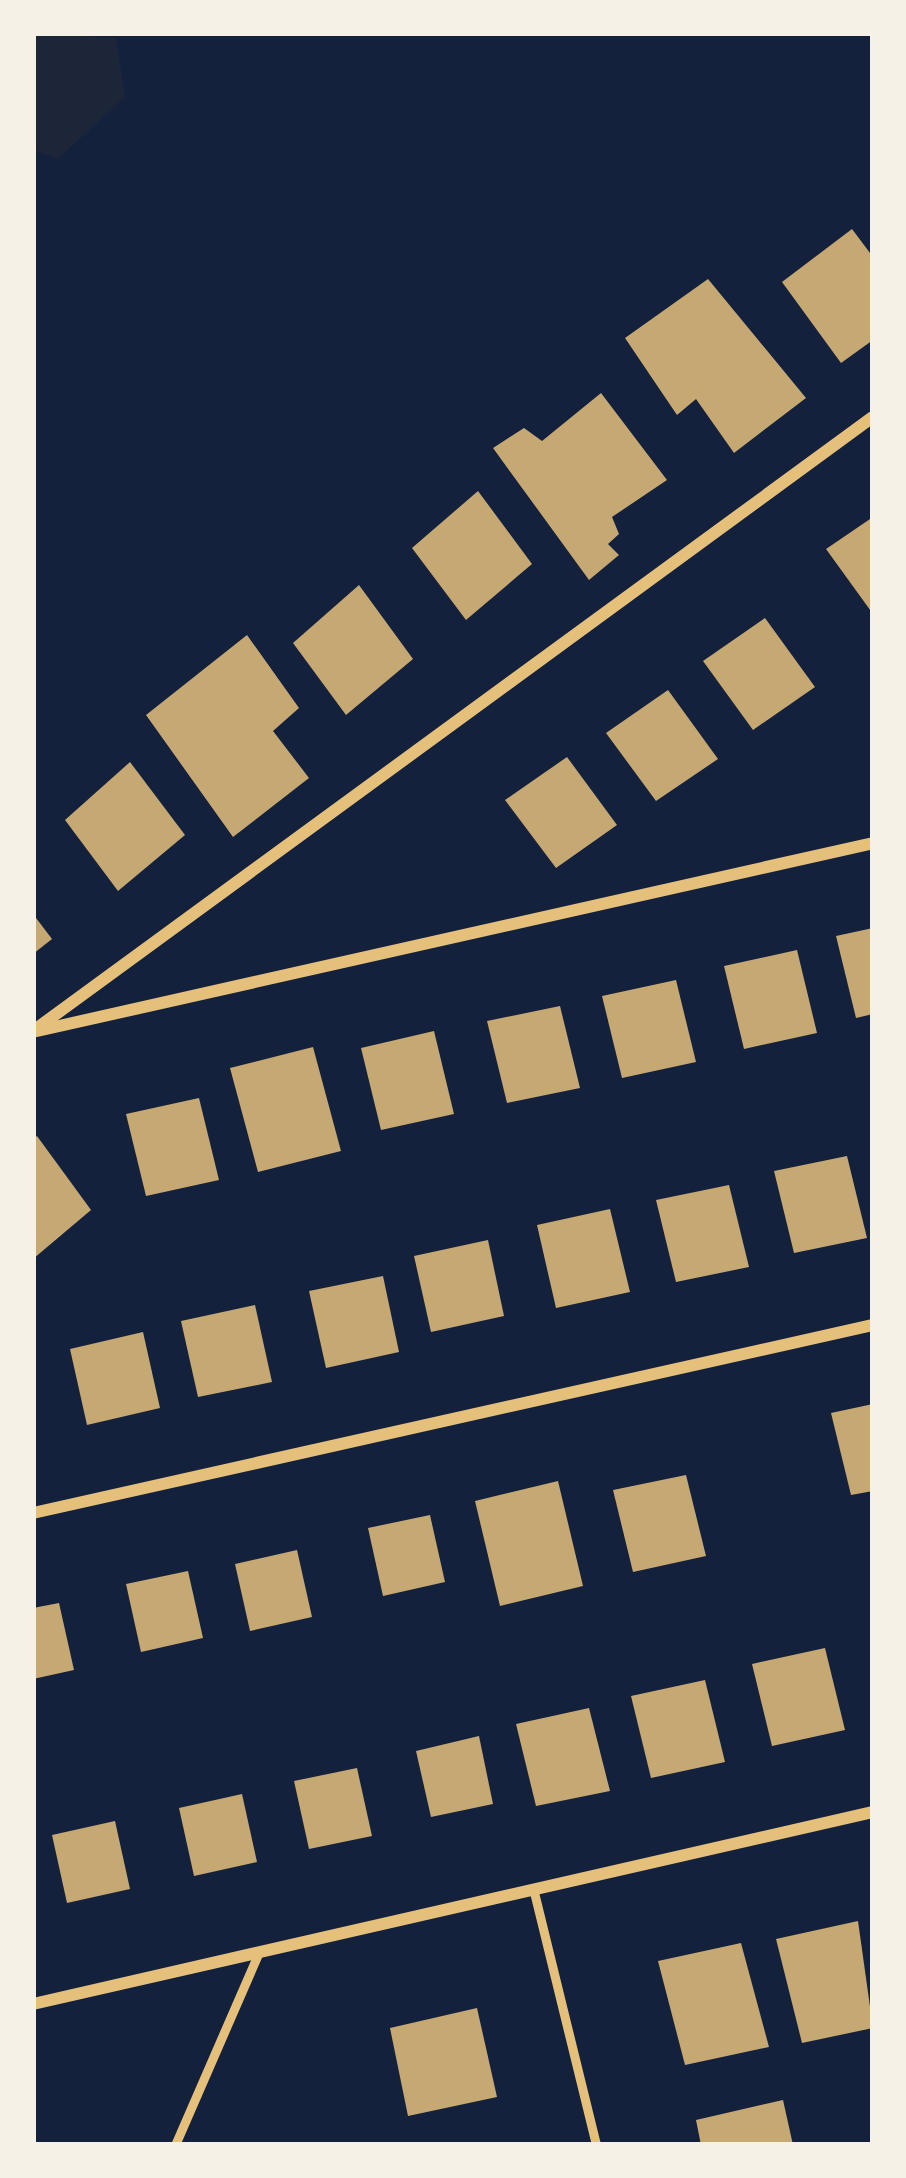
<!DOCTYPE html>
<html>
<head>
<meta charset="utf-8">
<style>
  body { margin:0 }
  #map { position:relative; width:906px; height:2178px; overflow:hidden; background:#14213d; font-family:"DM Sans",sans-serif }
  div>[style] { position:absolute }
  .green>* { inset:0; background:#1d2539 }
  .building>* { inset:0; background:#c6a872 }
  .service>* { height:9px; margin:-4.5px; padding:0 4.5px; transform-origin:4.5px; border-radius:4.5px; background:#e5c07b }
  .minor>* { height:12px; margin:-6px; padding:0 6px; transform-origin:6px; border-radius:6px; background:#e5c07b }
  span { translate:-50% -50%; white-space:nowrap; text-align:center; line-height:1.15; -webkit-text-stroke:9px #f6f1e7; paint-order:stroke }
  .frame { position:absolute; inset:0; border:36px solid #f6f1e7; pointer-events:none }
</style>
</head>
<body>
<div id="map">
  <div class="green">
    <div style="clip-path:polygon(33px 33px,116px 38px,125px 97px,58px 159px,33px 150px)"></div>
  </div>
  <div class="building">
    <div style="clip-path:polygon(852px 229px,873px 257px,873px 340px,841px 363px,782px 282px)"></div>
    <div style="clip-path:polygon(708px 279px,806px 398px,734px 453px,696px 399px,677px 415px,625px 338px)"></div>
    <div style="clip-path:polygon(601px 393px,667px 480px,612px 517px,619px 534px,608px 544px,619px 555px,589px 580px,493px 448px,524px 428px,542px 441px)"></div>
    <div style="clip-path:polygon(478px 491px,532px 564px,466px 620px,412px 548px)"></div>
    <div style="clip-path:polygon(873px 517px,873px 614px,826px 549px)"></div>
    <div style="clip-path:polygon(359px 585px,413px 659px,346px 715px,293px 643px)"></div>
    <div style="clip-path:polygon(765px 618px,815px 687px,753px 730px,703px 661px)"></div>
    <div style="clip-path:polygon(247px 635px,299px 708px,273px 731px,309px 778px,233px 837px,146px 715px)"></div>
    <div style="clip-path:polygon(668px 690px,718px 759px,656px 801px,606px 733px)"></div>
    <div style="clip-path:polygon(567px 757px,617px 825px,556px 868px,505px 800px)"></div>
    <div style="clip-path:polygon(130px 762px,185px 835px,118px 891px,65px 820px)"></div>
    <div style="clip-path:polygon(33px 914px,52px 939px,33px 954px)"></div>
    <div style="clip-path:polygon(873px 928px,873px 1014px,856px 1018px,836px 936px)"></div>
    <div style="clip-path:polygon(797px 950px,817px 1033px,744px 1049px,724px 966px)"></div>
    <div style="clip-path:polygon(676px 980px,696px 1062px,622px 1078px,602px 996px)"></div>
    <div style="clip-path:polygon(560px 1006px,580px 1088px,507px 1103px,487px 1021px)"></div>
    <div style="clip-path:polygon(434px 1031px,454px 1114px,381px 1130px,361px 1048px)"></div>
    <div style="clip-path:polygon(313px 1047px,341px 1151px,258px 1172px,230px 1068px)"></div>
    <div style="clip-path:polygon(199px 1098px,219px 1180px,146px 1196px,126px 1114px)"></div>
    <div style="clip-path:polygon(37px 1136px,91px 1210px,33px 1259px,33px 1139px)"></div>
    <div style="clip-path:polygon(847px 1156px,867px 1238px,794px 1253px,774px 1171px)"></div>
    <div style="clip-path:polygon(729px 1185px,749px 1267px,676px 1282px,656px 1200px)"></div>
    <div style="clip-path:polygon(610px 1209px,630px 1292px,556px 1308px,537px 1225px)"></div>
    <div style="clip-path:polygon(488px 1240px,504px 1316px,431px 1332px,414px 1256px)"></div>
    <div style="clip-path:polygon(383px 1276px,399px 1352px,326px 1368px,309px 1291px)"></div>
    <div style="clip-path:polygon(255px 1305px,272px 1382px,198px 1397px,181px 1321px)"></div>
    <div style="clip-path:polygon(143px 1332px,160px 1408px,87px 1425px,70px 1349px)"></div>
    <div style="clip-path:polygon(873px 1404px,873px 1491px,851px 1495px,831px 1413px)"></div>
    <div style="clip-path:polygon(686px 1475px,706px 1556px,633px 1572px,613px 1490px)"></div>
    <div style="clip-path:polygon(558px 1481px,583px 1586px,500px 1606px,475px 1501px)"></div>
    <div style="clip-path:polygon(430px 1515px,445px 1582px,383px 1596px,368px 1528px)"></div>
    <div style="clip-path:polygon(297px 1550px,312px 1617px,250px 1631px,235px 1564px)"></div>
    <div style="clip-path:polygon(188px 1571px,203px 1638px,141px 1652px,126px 1584px)"></div>
    <div style="clip-path:polygon(59px 1603px,74px 1670px,33px 1679px,33px 1608px)"></div>
    <div style="clip-path:polygon(825px 1648px,845px 1730px,772px 1746px,752px 1664px)"></div>
    <div style="clip-path:polygon(705px 1680px,725px 1762px,651px 1778px,631px 1696px)"></div>
    <div style="clip-path:polygon(589px 1708px,610px 1791px,536px 1806px,516px 1724px)"></div>
    <div style="clip-path:polygon(479px 1736px,493px 1804px,431px 1817px,416px 1751px)"></div>
    <div style="clip-path:polygon(357px 1768px,372px 1836px,309px 1849px,294px 1781px)"></div>
    <div style="clip-path:polygon(242px 1794px,257px 1862px,194px 1876px,179px 1808px)"></div>
    <div style="clip-path:polygon(115px 1821px,130px 1889px,67px 1903px,52px 1835px)"></div>
    <div style="clip-path:polygon(858px 1921px,873px 2028px,802px 2043px,776px 1939px)"></div>
    <div style="clip-path:polygon(741px 1943px,769px 2047px,685px 2065px,658px 1961px)"></div>
    <div style="clip-path:polygon(477px 2008px,497px 2097px,408px 2116px,390px 2028px)"></div>
    <div style="clip-path:polygon(783px 2100px,793px 2145px,701px 2145px,696px 2120px)"></div>
  </div>
  <div class="service">
    <div style="left:533px;top:1888px;width:265px;rotate:76.2deg"></div>
    <div style="left:175px;top:2145px;width:208px;rotate:-66.5deg"></div>
  </div>
  <div class="minor">
    <div style="left:33px;top:1031px;width:1040px;rotate:-36.17deg"></div>
    <div style="left:37px;top:1031px;width:857px;rotate:-12.67deg"></div>
    <div style="left:33px;top:1513px;width:861px;rotate:-12.62deg"></div>
    <div style="left:33px;top:2004px;width:862px;rotate:-12.88deg"></div>
  </div>
  <div class="frame"></div>
</div>
</body>
</html>
